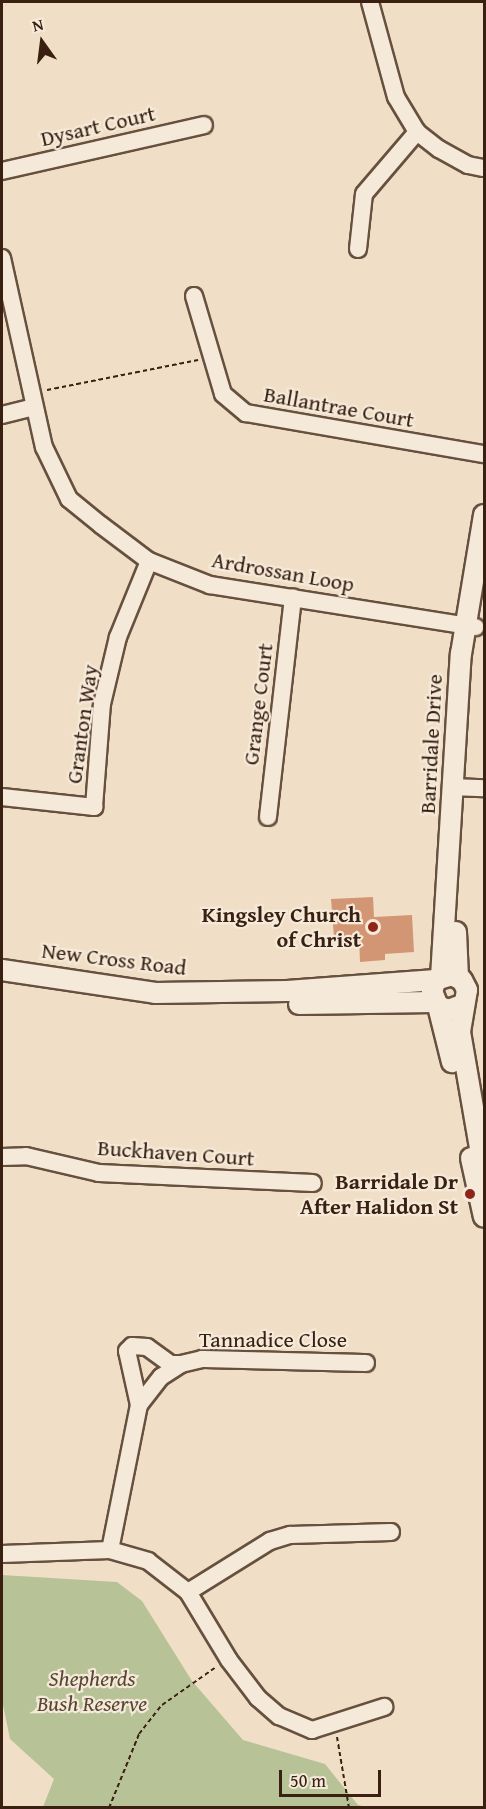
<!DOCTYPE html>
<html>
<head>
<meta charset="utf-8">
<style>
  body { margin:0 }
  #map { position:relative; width:486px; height:1809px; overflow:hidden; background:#f0dfc6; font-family:"Gentium Book Plus",serif }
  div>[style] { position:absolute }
  .green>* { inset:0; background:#b7c297 }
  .building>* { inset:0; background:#d39675 }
  .path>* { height:2px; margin-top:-1px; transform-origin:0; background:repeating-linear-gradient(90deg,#392011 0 4.5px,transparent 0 7.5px) }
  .roads { filter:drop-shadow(2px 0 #67503e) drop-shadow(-2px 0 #67503e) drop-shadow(0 2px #67503e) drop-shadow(0 -2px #67503e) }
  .minor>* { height:16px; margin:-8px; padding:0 8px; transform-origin:8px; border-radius:8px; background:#f5eada }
  .tertiary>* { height:20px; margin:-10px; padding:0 10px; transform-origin:10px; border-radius:10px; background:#f5eada }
  .dots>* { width:16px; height:16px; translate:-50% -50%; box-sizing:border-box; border:3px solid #f5eada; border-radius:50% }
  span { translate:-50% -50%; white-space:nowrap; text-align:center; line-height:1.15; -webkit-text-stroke:4.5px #f5eada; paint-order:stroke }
  .street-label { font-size:22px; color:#392011 }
  .poi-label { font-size:22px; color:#392011; font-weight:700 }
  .right { translate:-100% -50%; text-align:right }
  .park-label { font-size:22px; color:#584832; font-style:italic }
  .frame { position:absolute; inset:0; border:3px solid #392011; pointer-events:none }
  .north { position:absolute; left:12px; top:12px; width:60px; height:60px; -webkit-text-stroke:4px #f5eada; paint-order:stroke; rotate:346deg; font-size:16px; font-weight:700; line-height:24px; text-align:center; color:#392011 }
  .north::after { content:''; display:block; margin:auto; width:21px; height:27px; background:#392011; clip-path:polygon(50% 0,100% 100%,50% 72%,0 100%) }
  .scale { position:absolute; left:279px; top:1770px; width:102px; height:27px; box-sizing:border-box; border:3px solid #392011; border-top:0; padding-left:8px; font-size:18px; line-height:21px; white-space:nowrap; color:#392011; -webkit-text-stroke:4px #f5eada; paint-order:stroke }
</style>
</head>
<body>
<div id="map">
  <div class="green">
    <div style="clip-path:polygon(2px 1575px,117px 1582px,142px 1601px,192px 1681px,243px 1740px,325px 1764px,358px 1805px,367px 1807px,43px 1807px,54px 1779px,10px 1739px,2px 1700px)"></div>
  </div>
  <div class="building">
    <div style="clip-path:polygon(373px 897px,374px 917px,412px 915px,414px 952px,385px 954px,385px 960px,360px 962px,359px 936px,334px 937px,331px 899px)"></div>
  </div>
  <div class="path">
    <div style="left:47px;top:390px;width:154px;rotate:-11.2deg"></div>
    <div style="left:337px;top:1737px;width:72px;rotate:80.4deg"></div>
    <div style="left:109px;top:1808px;width:80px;rotate:-67.9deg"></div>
    <div style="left:139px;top:1734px;width:37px;rotate:-52deg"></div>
    <div style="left:162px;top:1705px;width:66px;rotate:-35.1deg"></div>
  </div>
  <div class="roads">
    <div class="minor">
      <div style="left:370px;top:2px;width:98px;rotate:74.7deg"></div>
      <div style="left:396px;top:97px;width:41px;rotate:59deg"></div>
      <div style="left:417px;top:132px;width:28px;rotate:38deg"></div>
      <div style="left:439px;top:149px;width:33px;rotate:29deg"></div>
      <div style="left:468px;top:165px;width:16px;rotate:11deg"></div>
      <div style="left:2px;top:171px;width:207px;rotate:-12.8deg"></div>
      <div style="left:358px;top:249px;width:55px;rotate:-83.8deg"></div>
      <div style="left:364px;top:194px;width:82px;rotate:-49.5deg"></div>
      <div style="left:2px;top:258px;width:194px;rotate:77.5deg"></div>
      <div style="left:44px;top:447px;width:58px;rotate:64.3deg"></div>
      <div style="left:69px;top:499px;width:41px;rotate:39.1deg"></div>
      <div style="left:101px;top:525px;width:60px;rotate:36.9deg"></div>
      <div style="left:149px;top:561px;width:66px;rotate:21.5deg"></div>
      <div style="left:210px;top:585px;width:269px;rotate:9deg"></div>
      <div style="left:194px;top:296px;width:102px;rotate:73.5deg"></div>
      <div style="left:223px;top:394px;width:30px;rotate:40deg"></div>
      <div style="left:246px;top:413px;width:242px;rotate:9.8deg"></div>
      <div style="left:2px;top:415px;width:32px;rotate:-14deg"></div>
      <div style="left:451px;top:787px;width:33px;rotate:2deg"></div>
      <div style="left:2px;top:797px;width:93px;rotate:6.2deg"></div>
      <div style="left:94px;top:807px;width:103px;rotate:-85.6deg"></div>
      <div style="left:102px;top:704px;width:69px;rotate:-76.6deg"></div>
      <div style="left:118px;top:637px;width:82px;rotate:-67.8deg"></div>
      <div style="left:268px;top:817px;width:221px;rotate:-83.5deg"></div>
      <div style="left:2px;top:1157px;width:24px;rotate:-2deg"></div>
      <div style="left:26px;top:1156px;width:75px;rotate:13.1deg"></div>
      <div style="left:99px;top:1173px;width:214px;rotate:2.7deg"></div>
      <div style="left:139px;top:1405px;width:55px;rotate:-102.5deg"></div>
      <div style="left:127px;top:1351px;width:7px;rotate:-45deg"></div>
      <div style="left:132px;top:1346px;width:15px;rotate:4deg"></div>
      <div style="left:147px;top:1347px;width:29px;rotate:36deg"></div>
      <div style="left:170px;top:1364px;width:11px"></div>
      <div style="left:110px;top:1550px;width:148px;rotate:-78.7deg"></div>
      <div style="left:139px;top:1405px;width:36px;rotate:-52deg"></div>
      <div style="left:161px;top:1377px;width:24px;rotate:-33deg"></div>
      <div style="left:181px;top:1364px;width:22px;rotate:-13deg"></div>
      <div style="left:202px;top:1359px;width:164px;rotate:1.4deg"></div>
      <div style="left:2px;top:1554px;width:108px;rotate:-2.1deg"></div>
      <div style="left:110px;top:1550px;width:40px;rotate:16deg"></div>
      <div style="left:148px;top:1561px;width:51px;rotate:37.8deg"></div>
      <div style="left:188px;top:1592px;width:79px;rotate:58.9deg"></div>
      <div style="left:229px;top:1660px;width:48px;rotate:52.7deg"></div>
      <div style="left:258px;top:1698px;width:28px;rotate:41deg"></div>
      <div style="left:279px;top:1716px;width:36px;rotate:23deg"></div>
      <div style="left:312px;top:1730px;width:76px;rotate:-17.7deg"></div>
      <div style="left:188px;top:1592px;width:97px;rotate:-31.9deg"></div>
      <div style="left:270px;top:1541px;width:21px;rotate:-17deg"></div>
      <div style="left:290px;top:1535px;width:101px;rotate:-1.7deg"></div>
    </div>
    <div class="tertiary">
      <div style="left:456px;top:932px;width:45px;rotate:87.5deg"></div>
      <div style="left:2px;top:970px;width:155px;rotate:8.5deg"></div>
      <div style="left:155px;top:993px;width:132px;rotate:-0.9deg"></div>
      <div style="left:287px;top:991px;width:149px;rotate:-4.2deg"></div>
      <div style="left:441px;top:977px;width:324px;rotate:-86.5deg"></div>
      <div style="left:461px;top:654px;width:141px;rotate:-80.6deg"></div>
      <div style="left:299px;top:1004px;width:135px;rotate:-0.8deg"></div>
      <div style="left:462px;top:1005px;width:15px;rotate:160deg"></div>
      <div style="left:448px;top:1010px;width:11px;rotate:-158deg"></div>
      <div style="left:438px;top:1006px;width:16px;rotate:-112deg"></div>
      <div style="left:432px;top:991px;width:12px;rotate:-70deg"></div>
      <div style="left:436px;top:980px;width:17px;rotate:-17deg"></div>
      <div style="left:452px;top:975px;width:11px;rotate:27deg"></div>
      <div style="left:462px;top:980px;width:11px;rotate:63deg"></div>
      <div style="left:467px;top:990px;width:43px;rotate:99.5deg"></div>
      <div style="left:460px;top:1032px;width:141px;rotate:80.2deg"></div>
      <div style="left:438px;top:1006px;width:58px;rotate:76deg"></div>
      <div style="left:471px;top:1158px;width:60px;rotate:77.6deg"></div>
    </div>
  </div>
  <div class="dots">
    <div style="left:373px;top:927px;background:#8f2418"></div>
    <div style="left:470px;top:1194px;background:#8f2418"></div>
  </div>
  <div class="street-label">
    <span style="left:98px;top:126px;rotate:-13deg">Dysart Court</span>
    <span style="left:339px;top:407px;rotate:10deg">Ballantrae Court</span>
    <span style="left:283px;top:572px;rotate:10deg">Ardrossan Loop</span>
    <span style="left:258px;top:704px;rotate:-83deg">Grange Court</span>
    <span style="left:82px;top:724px;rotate:-82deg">Granton Way</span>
    <span style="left:431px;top:744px;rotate:-87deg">Barridale Drive</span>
    <span style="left:114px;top:959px;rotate:7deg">New Cross Road</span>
    <span style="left:176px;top:1153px;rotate:4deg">Buckhaven Court</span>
    <span style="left:273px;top:1340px">Tannadice Close</span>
  </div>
  <div class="poi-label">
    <span class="right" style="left:361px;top:927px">Kingsley Church<br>of Christ</span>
    <span class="right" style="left:458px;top:1194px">Barridale Dr<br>After Halidon St</span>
  </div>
  <div class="park-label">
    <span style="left:92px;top:1691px">Shepherds<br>Bush Reserve</span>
  </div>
  <div class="frame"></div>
  <div class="north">N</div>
  <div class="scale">50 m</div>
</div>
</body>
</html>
